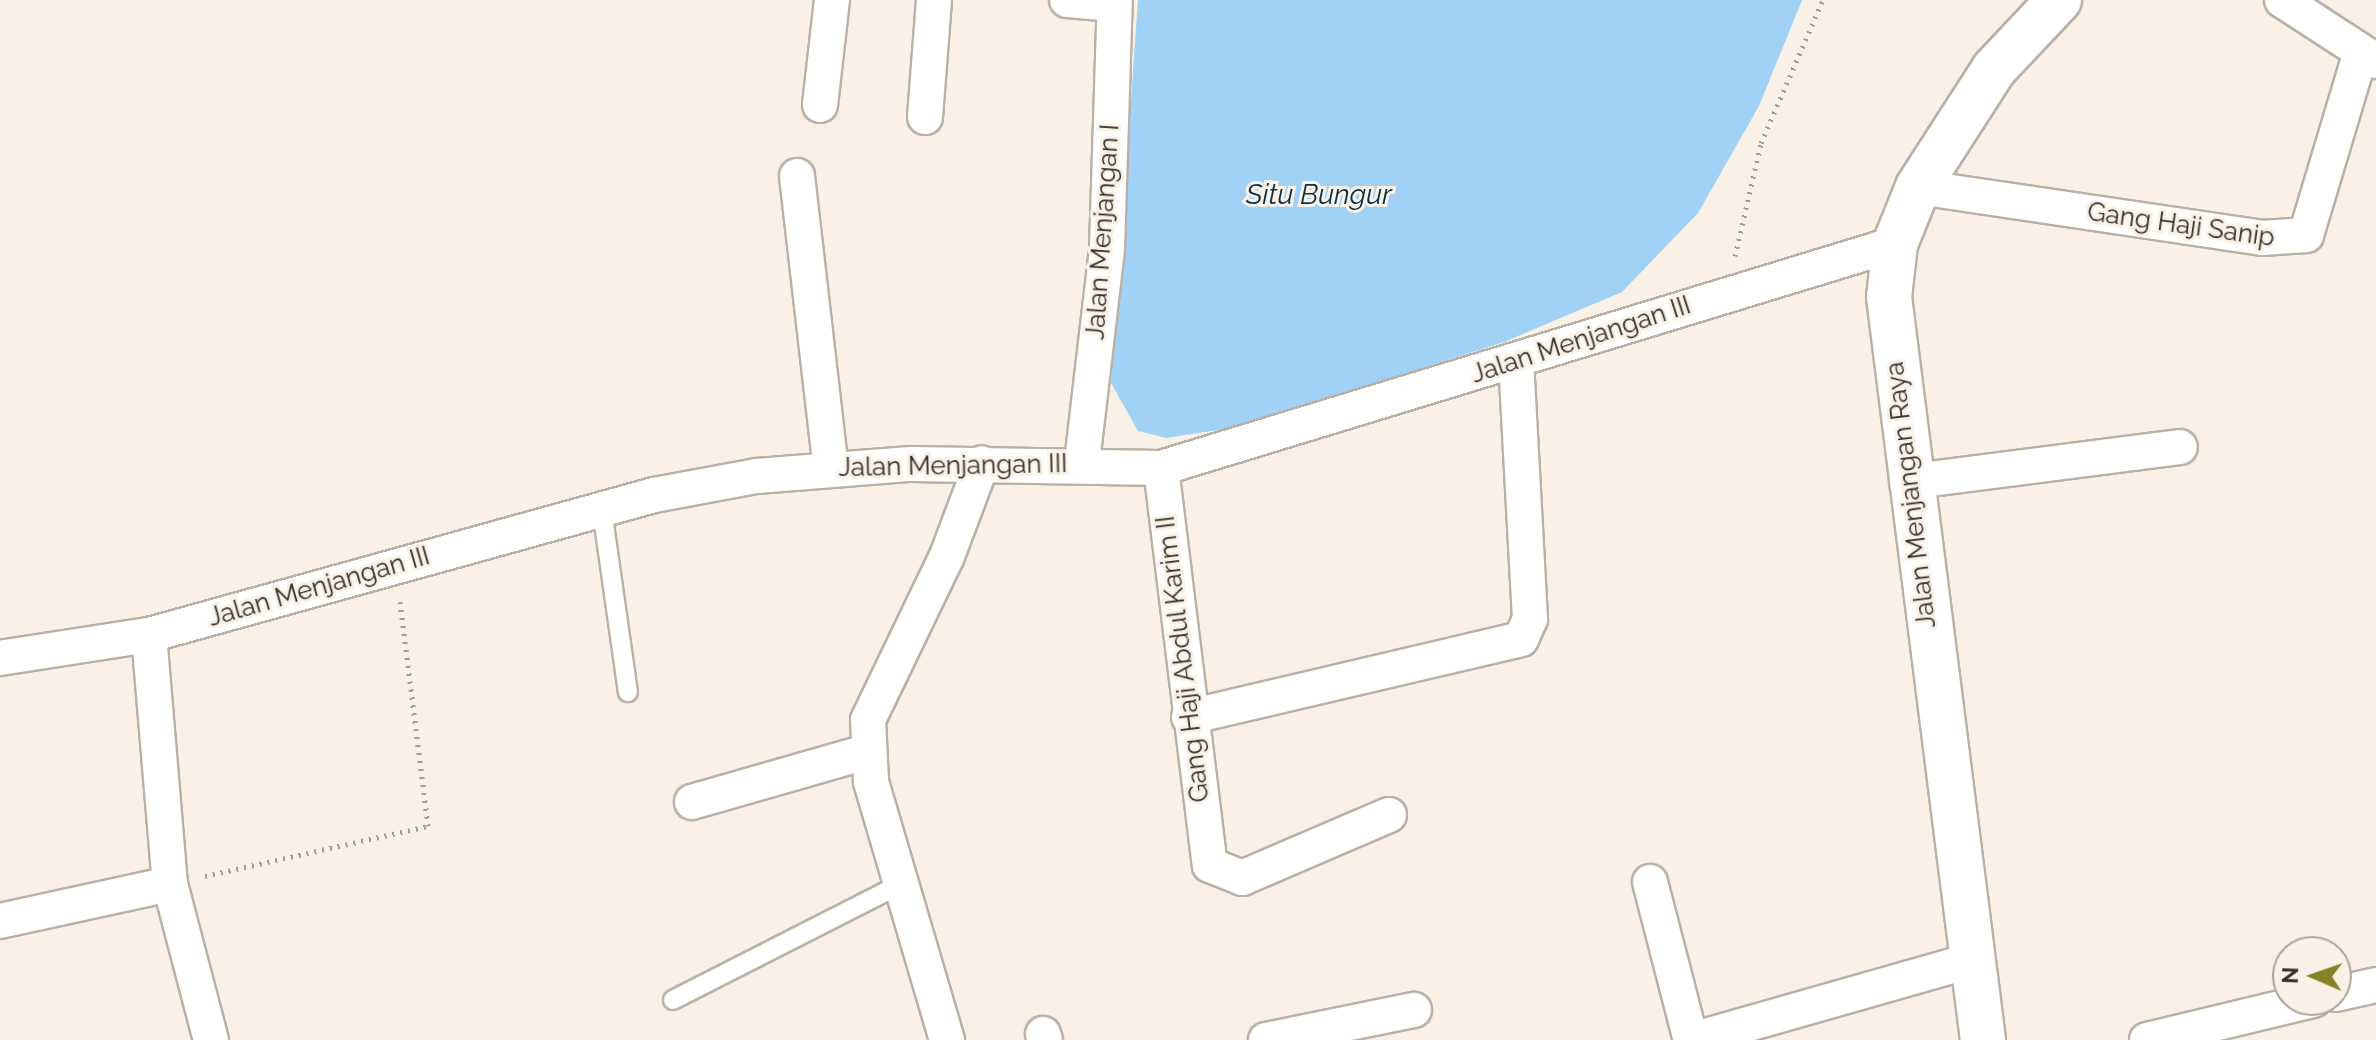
<!DOCTYPE html>
<html>
<head>
<meta charset="utf-8">
<style>
  body { margin:0 }
  #map { position:relative; width:2376px; height:1040px; overflow:hidden; background:#f9f1e5; font-family:Raleway,sans-serif }
  div>[style] { position:absolute }
  .water>* { inset:0; background:#a1d2f5 }
  .path>* { height:5px; margin-top:-2.5px; transform-origin:0; background:repeating-linear-gradient(90deg,#a19b92 0 2px,transparent 0 8px) }
  .roads { filter:drop-shadow(2px 0 #b9b1a5) drop-shadow(-2px 0 #b9b1a5) drop-shadow(0 2px #b9b1a5) drop-shadow(0 -2px #b9b1a5) }
  .service>* { height:18px; margin:-9px; padding:0 9px; transform-origin:9px; border-radius:9px; background:#fff }
  .minor>* { height:34px; margin:-17px; padding:0 17px; transform-origin:17px; border-radius:17px; background:#fff }
  .secondary>* { height:44px; margin:-22px; padding:0 22px; transform-origin:22px; border-radius:22px; background:#fff }
  span { translate:-50% -50%; white-space:nowrap; text-align:center; line-height:1.15; -webkit-text-stroke:6px #f9f1e5; paint-order:stroke }
  .street-label { font-size:26px; color:#33302b }
  .water-label { font-size:28px; color:#083048; font-style:italic }
  .north { position:absolute; left:2272px; top:936px; width:80px; height:80px; box-sizing:border-box; background:#f9f1e5; border:2px solid #aaa49b; border-radius:50%; rotate:272deg; font-size:22px; font-weight:700; line-height:32px; text-align:center; color:#33302b }
  .north::after { content:''; display:block; margin:auto; width:28px; height:36px; background:#878129; clip-path:polygon(50% 0,100% 100%,50% 72%,0 100%) }
</style>
</head>
<body>
<div id="map">
  <div class="water">
    <div style="clip-path:polygon(1138px 0,1802px 0,1759px 106px,1698px 213px,1622px 292px,1504px 342px,1238px 427px,1166px 438px,1138px 431px,1111px 383px)"></div>
  </div>
  <div class="path">
    <div style="left:1735px;top:256px;width:116px;rotate:-77deg"></div>
    <div style="left:1761px;top:143px;width:156px;rotate:-66.6deg"></div>
    <div style="left:205px;top:876px;width:229px;rotate:-12.6deg"></div>
    <div style="left:428px;top:826px;width:226px;rotate:-97.1deg"></div>
  </div>
  <div class="roads">
    <div class="service">
      <div style="left:602px;top:510px;width:184px;rotate:81.9deg"></div>
      <div style="left:673px;top:1000px;width:256px;rotate:-27deg"></div>
    </div>
    <div class="minor">
      <div style="left:1067px;top:0;width:47px;rotate:4.9deg"></div>
      <div style="left:2282px;top:0;width:112px;rotate:33deg"></div>
      <div style="left:820px;top:105px;width:106px;rotate:-83.5deg"></div>
      <div style="left:925px;top:117px;width:117px;rotate:-85.6deg"></div>
      <div style="left:797px;top:176px;width:294px;rotate:83.4deg"></div>
      <div style="left:1918px;top:187px;width:348px;rotate:8.4deg"></div>
      <div style="left:2262px;top:238px;width:44px;rotate:-3.9deg"></div>
      <div style="left:2306px;top:235px;width:188px;rotate:-73.3deg"></div>
      <div style="left:1082px;top:462px;width:215px;rotate:-83.3deg"></div>
      <div style="left:1107px;top:248px;width:248px;rotate:-88.2deg"></div>
      <div style="left:1161px;top:468px;width:400px;rotate:83deg"></div>
      <div style="left:1210px;top:865px;width:35px;rotate:22deg"></div>
      <div style="left:1242px;top:878px;width:160px;rotate:-23.2deg"></div>
      <div style="left:1907px;top:482px;width:275px;rotate:-7.3deg"></div>
      <div style="left:149px;top:635px;width:250px;rotate:85.2deg"></div>
      <div style="left:170px;top:884px;width:161px;rotate:75.3deg"></div>
      <div style="left:0;top:658px;width:151px;rotate:-8.8deg"></div>
      <div style="left:149px;top:635px;width:524px;rotate:-15.49deg"></div>
      <div style="left:654px;top:495px;width:105px;rotate:-10.5deg"></div>
      <div style="left:757px;top:476px;width:154px;rotate:-4.5deg"></div>
      <div style="left:911px;top:464px;width:250px;rotate:0.9deg"></div>
      <div style="left:1161px;top:468px;width:767px;rotate:-16.97deg"></div>
      <div style="left:1189px;top:717px;width:341px;rotate:-13.2deg"></div>
      <div style="left:1521px;top:639px;width:22px;rotate:-66deg"></div>
      <div style="left:1530px;top:619px;width:257px;rotate:-93.1deg"></div>
      <div style="left:692px;top:802px;width:181px;rotate:-16deg"></div>
      <div style="left:1650px;top:882px;width:163px;rotate:75.5deg"></div>
      <div style="left:0;top:921px;width:174px;rotate:-12.3deg"></div>
      <div style="left:2336px;top:994px;width:41px;rotate:-12.7deg"></div>
      <div style="left:1043px;top:1034px;width:6px;rotate:72deg"></div>
      <div style="left:947px;top:1040px;width:270px;rotate:-106.4deg"></div>
      <div style="left:871px;top:781px;width:61px;rotate:-92.8deg"></div>
      <div style="left:868px;top:720px;width:182px;rotate:-64.3deg"></div>
      <div style="left:947px;top:556px;width:99px;rotate:-69.4deg"></div>
      <div style="left:1266px;top:1040px;width:151px;rotate:-11.5deg"></div>
      <div style="left:1692px;top:1040px;width:291px;rotate:-15.9deg"></div>
      <div style="left:2147px;top:1040px;width:171px;rotate:-13.5deg"></div>
    </div>
    <div class="secondary">
      <div style="left:1983px;top:1040px;width:749px;rotate:-97.21deg"></div>
      <div style="left:1889px;top:297px;width:53px;rotate:-83.5deg"></div>
      <div style="left:1895px;top:244px;width:61px;rotate:-68deg"></div>
      <div style="left:1918px;top:187px;width:140px;rotate:-57.2deg"></div>
      <div style="left:1994px;top:69px;width:95px;rotate:-46.7deg"></div>
    </div>
  </div>
  <div class="street-label">
    <span style="left:2181px;top:225px;rotate:8deg">Gang Haji Sanip</span>
    <span style="left:1103px;top:232px;rotate:-86deg">Jalan Menjangan I</span>
    <span style="left:1581px;top:340px;rotate:-18deg">Jalan Menjangan III</span>
    <span style="left:953px;top:466px;rotate:-1deg">Jalan Menjangan III</span>
    <span style="left:1911px;top:495px;rotate:-97deg">Jalan Menjangan Raya</span>
    <span style="left:319px;top:587px;rotate:-16deg">Jalan Menjangan III</span>
    <span style="left:1183px;top:659px;rotate:-97deg">Gang Haji Abdul Karim II</span>
  </div>
  <div class="water-label">
    <span style="left:1319px;top:195px">Situ Bungur</span>
  </div>
  <div class="north">N</div>
</div>
</body>
</html>
